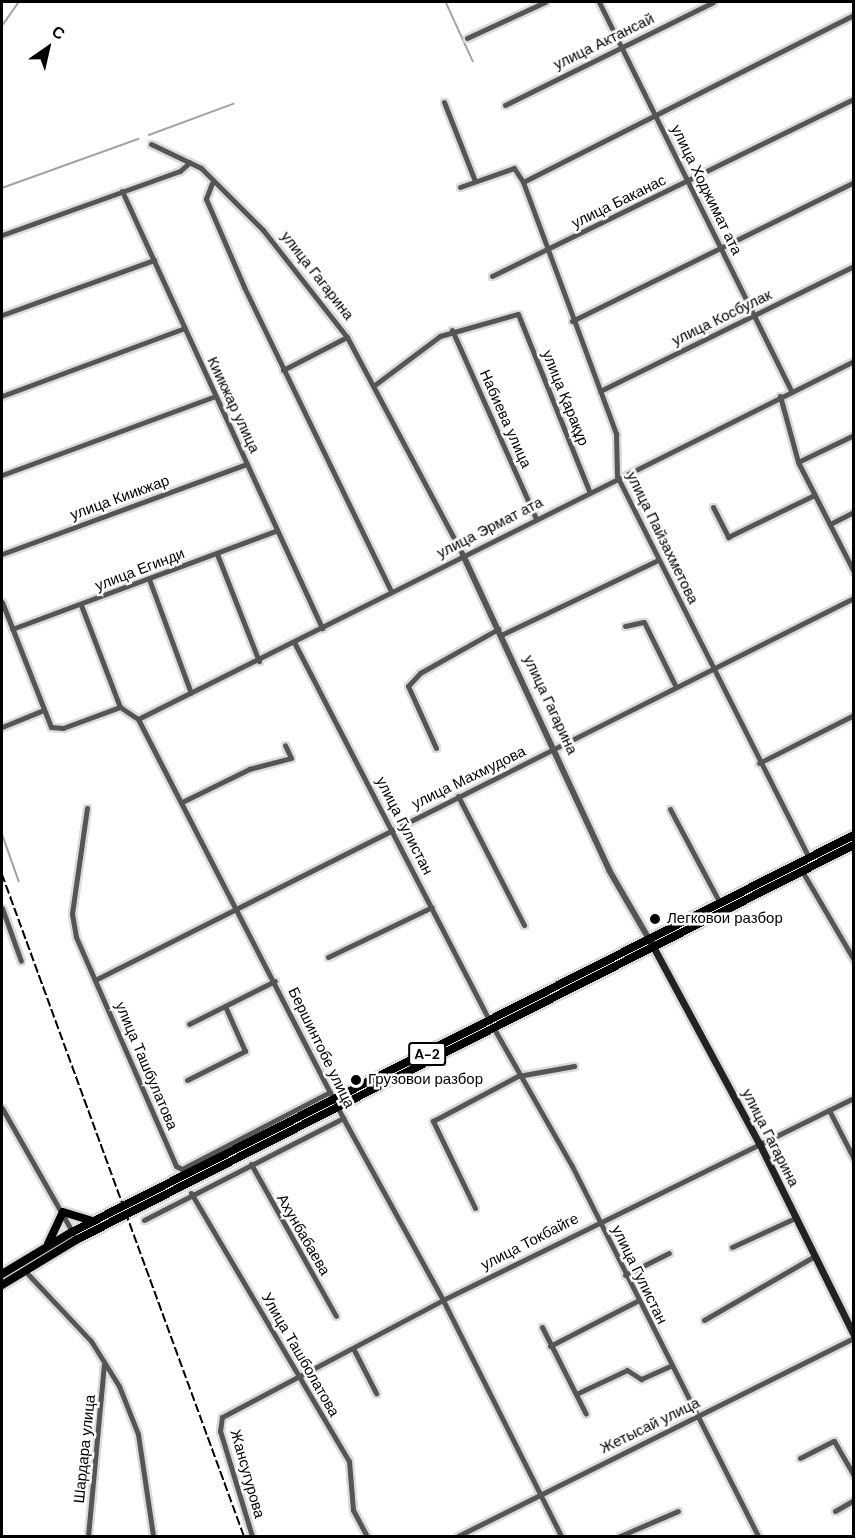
<!DOCTYPE html>
<html>
<head>
<meta charset="utf-8">
<style>
  body { margin:0 }
  #map { position:relative; width:855px; height:1538px; overflow:hidden; background:#fff; font-family:"DM Sans",sans-serif }
  div>[style] { position:absolute }
  .stream>* { height:1.5px; margin:-0.75px; padding:0 0.75px; transform-origin:0.75px; border-radius:0.75px; background:#a3a3a3 }
  .roads { filter:drop-shadow(2px 0 #dbdbdb) drop-shadow(-2px 0 #dbdbdb) drop-shadow(0 2px #dbdbdb) drop-shadow(0 -2px #dbdbdb) }
  .minor>* { height:5px; margin:-2.5px; padding:0 2.5px; transform-origin:2.5px; border-radius:2.5px; background:#555 }
  .tertiary>* { height:6px; margin:-3px; padding:0 3px; transform-origin:3px; border-radius:3px; background:#555 }
  .secondary>* { height:7px; margin:-3.5px; padding:0 3.5px; transform-origin:3.5px; border-radius:3.5px; background:#222 }
  .trunk>* { height:8px; margin:-4px; padding:0 4px; transform-origin:4px; border-radius:4px; background:#000 }
  .rail>* { height:1.5px; margin-top:-0.75px; transform-origin:0; background:repeating-linear-gradient(90deg,#000 0 9px,transparent 0 12px) }
  .dots>* { width:16px; height:16px; translate:-50% -50%; box-sizing:border-box; border:3px solid #fff; border-radius:50% }
  span { translate:-50% -50%; white-space:nowrap; text-align:center; line-height:1.15; -webkit-text-stroke:5px #fff; paint-order:stroke }
  .shield-label span { padding:2px 4px; background:#fff; border:2px solid; border-radius:4px; -webkit-text-stroke-width:0 }
  .shield-label { font-size:14px; color:#000; font-weight:700 }
  .street-label { font-size:15px; color:#000 }
  .poi-label { font-size:15px; color:#000 }
  .left { translate:0 -50%; text-align:left }
  .frame { position:absolute; inset:0; border:3px solid #000; pointer-events:none }
  .north { position:absolute; left:18px; top:18px; width:60px; height:60px; -webkit-text-stroke:4px #fff; paint-order:stroke; rotate:34deg; font-size:16px; font-weight:700; line-height:24px; text-align:center; color:#000 }
  .north::after { content:''; display:block; margin:auto; width:21px; height:27px; background:#000; clip-path:polygon(50% 0,100% 100%,50% 72%,0 100%) }
</style>
</head>
<body>
<div id="map">
  <div class="stream">
    <div style="left:446px;top:2px;width:65px;rotate:65.4deg"></div>
    <div style="left:2px;top:26px;width:29px;rotate:-55deg"></div>
    <div style="left:149px;top:135px;width:90px;rotate:-20.3deg"></div>
    <div style="left:2px;top:188px;width:145px;rotate:-19.8deg"></div>
    <div style="left:2px;top:833px;width:51px;rotate:70.5deg"></div>
  </div>
  <div class="roads">
    <div class="minor">
      <div style="left:599px;top:2px;width:433px;rotate:63.7deg"></div>
      <div style="left:467px;top:38px;width:86px;rotate:-24.8deg"></div>
      <div style="left:444px;top:102px;width:85px;rotate:68.6deg"></div>
      <div style="left:505px;top:105px;width:232px;rotate:-26.3deg"></div>
      <div style="left:151px;top:144px;width:55px;rotate:25.6deg"></div>
      <div style="left:201px;top:168px;width:88px;rotate:45deg"></div>
      <div style="left:263px;top:230px;width:136px;rotate:51.9deg"></div>
      <div style="left:347px;top:337px;width:247px;rotate:62deg"></div>
      <div style="left:523px;top:182px;width:371px;rotate:-26.8deg"></div>
      <div style="left:212px;top:183px;width:17px;rotate:111deg"></div>
      <div style="left:206px;top:199px;width:96px;rotate:66.6deg"></div>
      <div style="left:244px;top:287px;width:338px;rotate:64.2deg"></div>
      <div style="left:460px;top:187px;width:57px;rotate:-19.4deg"></div>
      <div style="left:514px;top:168px;width:17px;rotate:57deg"></div>
      <div style="left:523px;top:182px;width:269px;rotate:69.7deg"></div>
      <div style="left:616px;top:434px;width:42px;rotate:88.6deg"></div>
      <div style="left:617px;top:476px;width:428px;rotate:63.3deg"></div>
      <div style="left:122px;top:191px;width:481px;rotate:65.4deg"></div>
      <div style="left:2px;top:235px;width:189px;rotate:-19.8deg"></div>
      <div style="left:180px;top:171px;width:13px;rotate:-42deg"></div>
      <div style="left:492px;top:276px;width:403px;rotate:-26.1deg"></div>
      <div style="left:2px;top:315px;width:162px;rotate:-19.9deg"></div>
      <div style="left:572px;top:321px;width:314px;rotate:-26.2deg"></div>
      <div style="left:452px;top:330px;width:207px;rotate:66deg"></div>
      <div style="left:283px;top:370px;width:72px;rotate:-27.3deg"></div>
      <div style="left:376px;top:384px;width:80px;rotate:-36.9deg"></div>
      <div style="left:440px;top:336px;width:81px;rotate:-15.8deg"></div>
      <div style="left:518px;top:314px;width:191px;rotate:68.1deg"></div>
      <div style="left:600px;top:391px;width:283px;rotate:-26.2deg"></div>
      <div style="left:2px;top:396px;width:195px;rotate:-20.4deg"></div>
      <div style="left:780px;top:396px;width:68px;rotate:74.7deg"></div>
      <div style="left:798px;top:462px;width:123px;rotate:63deg"></div>
      <div style="left:798px;top:462px;width:62px;rotate:-25.7deg"></div>
      <div style="left:2px;top:475px;width:227px;rotate:-20.3deg"></div>
      <div style="left:713px;top:507px;width:34px;rotate:63deg"></div>
      <div style="left:728px;top:537px;width:96px;rotate:-26deg"></div>
      <div style="left:830px;top:524px;width:27px;rotate:-27deg"></div>
      <div style="left:2px;top:554px;width:261px;rotate:-20.2deg"></div>
      <div style="left:217px;top:554px;width:115px;rotate:68.6deg"></div>
      <div style="left:149px;top:579px;width:121px;rotate:69.8deg"></div>
      <div style="left:2px;top:602px;width:134px;rotate:68.6deg"></div>
      <div style="left:51px;top:727px;width:12px;rotate:5deg"></div>
      <div style="left:63px;top:728px;width:61px;rotate:-20.2deg"></div>
      <div style="left:81px;top:605px;width:109px;rotate:69.1deg"></div>
      <div style="left:120px;top:707px;width:22px;rotate:34deg"></div>
      <div style="left:138px;top:719px;width:449px;rotate:62.8deg"></div>
      <div style="left:343px;top:1118px;width:208px;rotate:61.2deg"></div>
      <div style="left:443px;top:1300px;width:264px;rotate:63.4deg"></div>
      <div style="left:625px;top:626px;width:19px;rotate:-12deg"></div>
      <div style="left:644px;top:622px;width:72px;rotate:63.8deg"></div>
      <div style="left:12px;top:629px;width:282px;rotate:-20.4deg"></div>
      <div style="left:501px;top:635px;width:174px;rotate:-25.5deg"></div>
      <div style="left:294px;top:642px;width:427px;rotate:62.7deg"></div>
      <div style="left:138px;top:719px;width:801px;rotate:-26.57deg"></div>
      <div style="left:2px;top:727px;width:42px;rotate:-22.3deg"></div>
      <div style="left:436px;top:748px;width:68px;rotate:-114.3deg"></div>
      <div style="left:408px;top:686px;width:18px;rotate:-47deg"></div>
      <div style="left:420px;top:673px;width:90px;rotate:-29.4deg"></div>
      <div style="left:759px;top:763px;width:106px;rotate:-26.8deg"></div>
      <div style="left:458px;top:796px;width:145px;rotate:62.9deg"></div>
      <div style="left:182px;top:802px;width:75px;rotate:-26.2deg"></div>
      <div style="left:249px;top:769px;width:43px;rotate:-14.7deg"></div>
      <div style="left:291px;top:758px;width:14px;rotate:-115deg"></div>
      <div style="left:87px;top:808px;width:107px;rotate:98.1deg"></div>
      <div style="left:72px;top:914px;width:23px;rotate:80deg"></div>
      <div style="left:76px;top:937px;width:250px;rotate:66.4deg"></div>
      <div style="left:176px;top:1166px;width:7px;rotate:27deg"></div>
      <div style="left:182px;top:1169px;width:167px;rotate:-27.5deg"></div>
      <div style="left:670px;top:809px;width:106px;rotate:62deg"></div>
      <div style="left:802px;top:871px;width:103px;rotate:59.7deg"></div>
      <div style="left:2px;top:908px;width:56px;rotate:70.3deg"></div>
      <div style="left:328px;top:957px;width:115px;rotate:-25.7deg"></div>
      <div style="left:95px;top:980px;width:850px;rotate:-26.72deg"></div>
      <div style="left:189px;top:1024px;width:96px;rotate:-26.6deg"></div>
      <div style="left:493px;top:1027px;width:160px;rotate:60.4deg"></div>
      <div style="left:572px;top:1166px;width:414px;rotate:63.3deg"></div>
      <div style="left:187px;top:1080px;width:65px;rotate:-26.6deg"></div>
      <div style="left:245px;top:1051px;width:49px;rotate:-114deg"></div>
      <div style="left:2px;top:1108px;width:144px;rotate:60.4deg"></div>
      <div style="left:829px;top:1110px;width:55px;rotate:63deg"></div>
      <div style="left:251px;top:1164px;width:174px;rotate:60.8deg"></div>
      <div style="left:191px;top:1193px;width:311px;rotate:59.5deg"></div>
      <div style="left:349px;top:1461px;width:49px;rotate:85.3deg"></div>
      <div style="left:353px;top:1510px;width:30px;rotate:62deg"></div>
      <div style="left:475px;top:1208px;width:97px;rotate:-115.8deg"></div>
      <div style="left:433px;top:1121px;width:96px;rotate:-27.9deg"></div>
      <div style="left:518px;top:1076px;width:57px;rotate:-10.1deg"></div>
      <div style="left:144px;top:1220px;width:224px;rotate:-27.1deg"></div>
      <div style="left:732px;top:1247px;width:69px;rotate:-24.7deg"></div>
      <div style="left:25px;top:1271px;width:96px;rotate:46.7deg"></div>
      <div style="left:91px;top:1341px;width:53px;rotate:58.1deg"></div>
      <div style="left:119px;top:1386px;width:52px;rotate:68.4deg"></div>
      <div style="left:138px;top:1434px;width:103px;rotate:81.6deg"></div>
      <div style="left:625px;top:1275px;width:49px;rotate:-26.6deg"></div>
      <div style="left:704px;top:1320px;width:128px;rotate:-30deg"></div>
      <div style="left:542px;top:1327px;width:97px;rotate:63.2deg"></div>
      <div style="left:550px;top:1346px;width:98px;rotate:-27.3deg"></div>
      <div style="left:353px;top:1348px;width:51px;rotate:62.9deg"></div>
      <div style="left:576px;top:1394px;width:56px;rotate:-25.2deg"></div>
      <div style="left:627px;top:1370px;width:17px;rotate:33deg"></div>
      <div style="left:641px;top:1379px;width:32px;rotate:-24deg"></div>
      <div style="left:800px;top:1458px;width:38px;rotate:-27deg"></div>
      <div style="left:834px;top:1441px;width:39px;rotate:60deg"></div>
      <div style="left:835px;top:1511px;width:22px;rotate:-30deg"></div>
      <div style="left:88px;top:1536px;width:172px;rotate:-84.7deg"></div>
      <div style="left:252px;top:1536px;width:110px;rotate:-106.9deg"></div>
      <div style="left:220px;top:1431px;width:14px;rotate:-82deg"></div>
      <div style="left:222px;top:1417px;width:250px;rotate:-27.9deg"></div>
      <div style="left:443px;top:1300px;width:458px;rotate:-26.2deg"></div>
      <div style="left:458px;top:1536px;width:443px;rotate:-26.6deg"></div>
      <div style="left:620px;top:1536px;width:63px;rotate:-23.3deg"></div>
    </div>
    <div class="tertiary">
      <div style="left:463px;top:555px;width:347px;rotate:65.1deg"></div>
      <div style="left:609px;top:870px;width:80px;rotate:59.9deg"></div>
    </div>
    <div class="secondary">
      <div style="left:649px;top:939px;width:232px;rotate:61.7deg"></div>
      <div style="left:759px;top:1143px;width:214px;rotate:63.7deg"></div>
    </div>
    <div class="trunk">
      <div style="left:48px;top:1244px;width:35px;rotate:-65deg"></div>
      <div style="left:63px;top:1212px;width:30px;rotate:17deg"></div>
      <div style="left:2px;top:1274px;width:82px;rotate:-31deg"></div>
      <div style="left:72px;top:1232px;width:877px;rotate:-26.92deg"></div>
      <div style="left:2px;top:1285px;width:87px;rotate:-31.3deg"></div>
      <div style="left:76px;top:1240px;width:873px;rotate:-26.92deg"></div>
    </div>
  </div>
  <div class="rail">
    <div style="left:2px;top:874px;width:705px;rotate:69.92deg"></div>
  </div>
  <div class="dots">
    <div style="left:655px;top:919px;background:#000"></div>
    <div style="left:356px;top:1080px;background:#000"></div>
  </div>
  <div class="shield-label">
    <span style="left:427px;top:1054px">A-2</span>
  </div>
  <div class="street-label">
    <span style="left:604px;top:42px;rotate:-26deg">улица Актансай</span>
    <span style="left:706px;top:190px;rotate:64deg">улица Ходжимат ата</span>
    <span style="left:619px;top:202px;rotate:-26deg">улица Баканас</span>
    <span style="left:317px;top:276px;rotate:52deg">улица Гагарина</span>
    <span style="left:722px;top:318px;rotate:-26deg">улица Косбулак</span>
    <span style="left:565px;top:398px;rotate:68deg">улица Қарақұр</span>
    <span style="left:233px;top:405px;rotate:65deg">Киикжар улица</span>
    <span style="left:505px;top:419px;rotate:66deg">Набиева улица</span>
    <span style="left:120px;top:498px;rotate:-20deg">улица Киикжар</span>
    <span style="left:490px;top:528px;rotate:-27deg">улица Эрмат ата</span>
    <span style="left:662px;top:538px;rotate:64deg">улица Пайзахметова</span>
    <span style="left:140px;top:570px;rotate:-21deg">улица Егинди</span>
    <span style="left:550px;top:705px;rotate:65deg">улица Гагарина</span>
    <span style="left:469px;top:778px;rotate:-26deg">улица Махмудова</span>
    <span style="left:404px;top:826px;rotate:63deg">улица Гулистан</span>
    <span style="left:321px;top:1048px;rotate:64deg">Бершинтобе улица</span>
    <span style="left:146px;top:1066px;rotate:67deg">улица Ташбулатова</span>
    <span style="left:770px;top:1138px;rotate:63deg">улица Гагарина</span>
    <span style="left:303px;top:1235px;rotate:60deg">Ахунбабаева</span>
    <span style="left:530px;top:1242px;rotate:-27deg">улица Токбайге</span>
    <span style="left:639px;top:1275px;rotate:64deg">улица Гулистан</span>
    <span style="left:300px;top:1355px;rotate:60deg">Улица Ташболатова</span>
    <span style="left:650px;top:1426px;rotate:-26deg">Жетысай улица</span>
    <span style="left:85px;top:1449px;rotate:-84deg">Шардара улица</span>
    <span style="left:247px;top:1474px;rotate:74deg">Жансугурова</span>
  </div>
  <div class="poi-label">
    <span class="left" style="left:667px;top:919px">Легковои разбор</span>
    <span class="left" style="left:368px;top:1080px">Грузовои разбор</span>
  </div>
  <div class="frame"></div>
  <div class="north">С</div>
</div>
</body>
</html>
